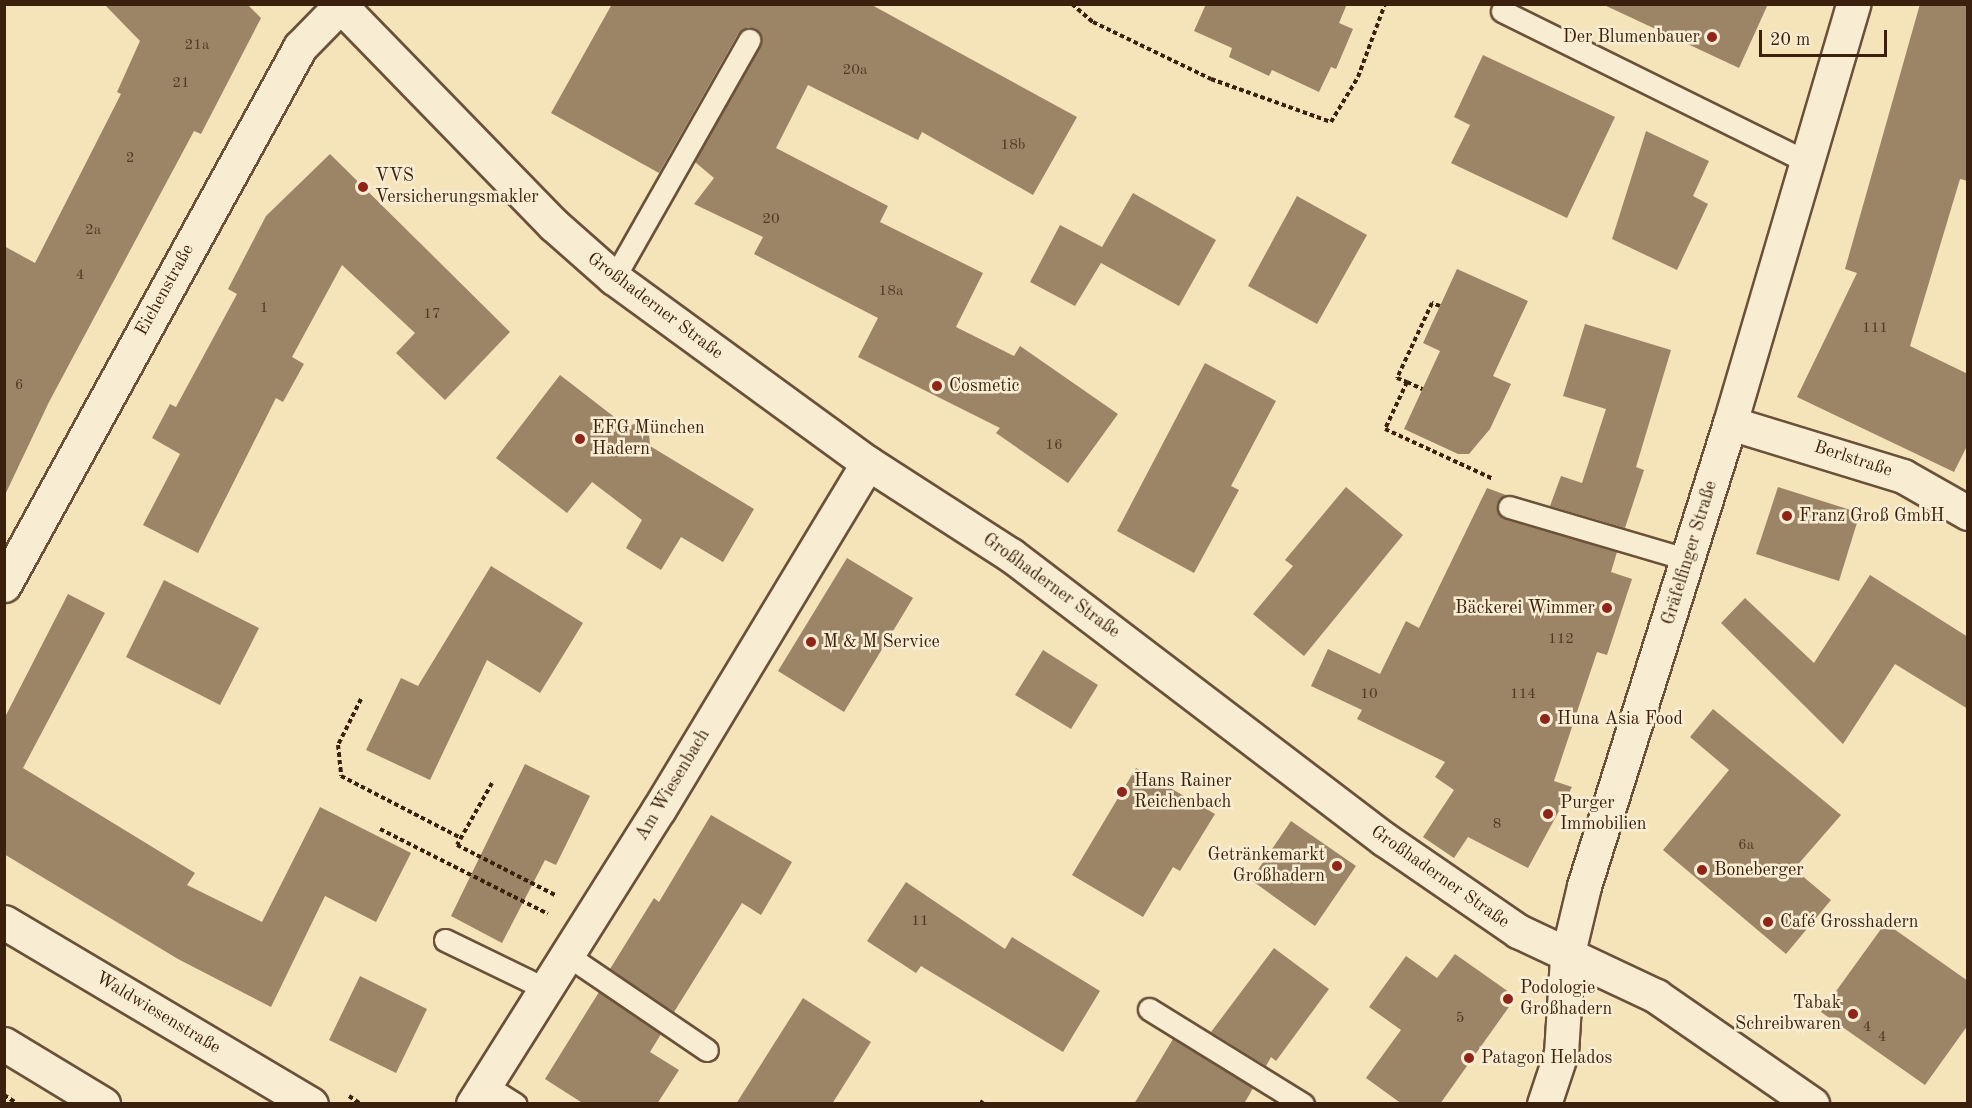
<!DOCTYPE html>
<html>
<head>
<meta charset="utf-8">
<style>
  body { margin:0 }
  #map { position:relative; width:1972px; height:1108px; overflow:hidden; background:#f5e3ba; font-family:"Old Standard TT",serif }
  div>[style] { position:absolute }
  .building>* { inset:0; background:#9c8567 }
  .path>* { height:4px; margin-top:-2px; transform-origin:0; background:repeating-linear-gradient(90deg,#3b200e 0 4.5px,transparent 0 7.5px) }
  .roads { filter:drop-shadow(2px 0 #6a5139) drop-shadow(-2px 0 #6a5139) drop-shadow(0 2px #6a5139) drop-shadow(0 -2px #6a5139) }
  .lane>* { height:21px; margin:-10.5px; padding:0 10.5px; transform-origin:10.5px; border-radius:10.5px; background:#f8edd2 }
  .street>* { height:33px; margin:-16.5px; padding:0 16.5px; transform-origin:16.5px; border-radius:16.5px; background:#f8edd2 }
  .secondary>* { height:33px; margin:-16.5px; padding:0 16.5px; transform-origin:16.5px; border-radius:16.5px; background:#f8edd2 }
  .dots>* { width:16px; height:16px; translate:-50% -50%; box-sizing:border-box; border:3px solid #f8edd2; border-radius:50% }
  span { translate:-50% -50%; white-space:nowrap; text-align:center; line-height:1.15; -webkit-text-stroke:5px #f8edd2; paint-order:stroke }
  .number-label { font-size:15px; color:#533924 }
  .number-label span { -webkit-text-stroke-width:0 }
  .poi-label { font-size:18px; color:#3b200e }
  .right { translate:-100% -50%; text-align:right }
  .left { translate:0 -50%; text-align:left }
  .street-label { font-size:18px; color:#3b200e }
  .frame { position:absolute; inset:0; border:6px solid #3b200e; pointer-events:none }
  .scale { position:absolute; left:1759px; top:30px; width:128px; height:27px; box-sizing:border-box; border:3px solid #3b200e; border-top:0; padding-left:8px; font-size:18px; line-height:21px; white-space:nowrap; color:#3b200e; -webkit-text-stroke:4px #f8edd2; paint-order:stroke }
</style>
</head>
<body>
<div id="map">
  <div class="building">
    <div style="clip-path:polygon(104px 4px,247px 4px,261px 18px,201px 134px,194px 131px,49px 402px,4px 497px,4px 246px,35px 263px,121px 94px,117px 92px,140px 41px)"></div>
    <div style="clip-path:polygon(612px 4px,870px 4px,1077px 117px,1033px 195px,922px 132px,918px 140px,808px 85px,776px 148px,888px 206px,880px 222px,983px 273px,956px 327px,1014px 356px,1020px 346px,1118px 414px,1068px 483px,996px 433px,1000px 428px,858px 357px,878px 318px,754px 254px,763px 237px,694px 204px,714px 178px,695px 162px,760px 46px,756px 29px,748px 27px,738px 34px,659px 173px,551px 113px)"></div>
    <div style="clip-path:polygon(1206px 4px,1347px 4px,1339px 23px,1353px 29px,1336px 69px,1331px 67px,1319px 92px,1272px 70px,1269px 76px,1229px 57px,1232px 48px,1194px 31px)"></div>
    <div style="clip-path:polygon(1602px 4px,1768px 4px,1739px 68px)"></div>
    <div style="clip-path:polygon(1920px 4px,1968px 4px,1968px 181px,1960px 179px,1910px 346px,1968px 374px,1968px 444px,1954px 472px,1797px 397px,1857px 273px,1845px 269px)"></div>
    <div style="clip-path:polygon(1483px 55px,1615px 117px,1567px 218px,1451px 163px,1470px 125px,1454px 117px)"></div>
    <div style="clip-path:polygon(1646px 131px,1709px 161px,1693px 196px,1708px 204px,1677px 270px,1612px 239px)"></div>
    <div style="clip-path:polygon(330px 154px,510px 332px,445px 400px,396px 353px,415px 333px,342px 265px,292px 357px,304px 364px,283px 402px,276px 398px,198px 553px,143px 525px,180px 454px,152px 438px,170px 404px,176px 407px,237px 294px,228px 289px,266px 216px)"></div>
    <div style="clip-path:polygon(1133px 193px,1216px 240px,1179px 306px,1101px 263px,1075px 306px,1030px 282px,1060px 225px,1102px 247px)"></div>
    <div style="clip-path:polygon(1297px 196px,1367px 235px,1317px 324px,1248px 286px)"></div>
    <div style="clip-path:polygon(1457px 269px,1528px 301px,1493px 376px,1511px 384px,1490px 429px,1469px 454px,1458px 454px,1404px 429px,1440px 351px,1423px 343px)"></div>
    <div style="clip-path:polygon(1585px 324px,1671px 350px,1636px 467px,1644px 470px,1625px 528px,1550px 506px,1561px 476px,1582px 483px,1606px 409px,1563px 396px)"></div>
    <div style="clip-path:polygon(1205px 363px,1276px 401px,1231px 486px,1239px 490px,1194px 573px,1117px 531px)"></div>
    <div style="clip-path:polygon(560px 375px,626px 426px,635px 424px,649px 433px,650px 446px,754px 509px,723px 562px,681px 537px,661px 570px,626px 548px,642px 520px,592px 482px,567px 513px,496px 458px)"></div>
    <div style="clip-path:polygon(1346px 487px,1403px 535px,1304px 656px,1253px 614px,1293px 566px,1285px 560px)"></div>
    <div style="clip-path:polygon(1778px 487px,1860px 513px,1839px 581px,1756px 554px)"></div>
    <div style="clip-path:polygon(1487px 488px,1506px 495px,1497px 504px,1500px 516px,1617px 552px,1611px 572px,1632px 579px,1607px 655px,1597px 652px,1554px 781px,1572px 787px,1528px 868px,1468px 837px,1454px 858px,1423px 837px,1454px 790px,1435px 777px,1445px 762px,1357px 719px,1362px 710px,1311px 686px,1328px 649px,1380px 674px,1406px 621px,1419px 628px)"></div>
    <div style="clip-path:polygon(847px 558px,913px 598px,844px 712px,778px 671px)"></div>
    <div style="clip-path:polygon(491px 566px,583px 623px,540px 693px,487px 660px,430px 780px,366px 750px,401px 678px,418px 686px)"></div>
    <div style="clip-path:polygon(1870px 575px,1968px 637px,1968px 709px,1895px 664px,1843px 744px,1721px 623px,1745px 598px,1814px 663px)"></div>
    <div style="clip-path:polygon(164px 580px,259px 628px,220px 705px,126px 657px)"></div>
    <div style="clip-path:polygon(68px 594px,105px 613px,23px 768px,195px 873px,187px 885px,262px 922px,320px 807px,411px 853px,376px 922px,325px 896px,271px 1007px,178px 959px,4px 854px,4px 719px)"></div>
    <div style="clip-path:polygon(1043px 650px,1098px 685px,1071px 729px,1015px 695px)"></div>
    <div style="clip-path:polygon(1713px 709px,1841px 815px,1794px 869px,1831px 900px,1786px 954px,1663px 850px,1729px 770px,1690px 737px)"></div>
    <div style="clip-path:polygon(525px 764px,590px 796px,556px 865px,545px 860px,502px 943px,451px 916px)"></div>
    <div style="clip-path:polygon(1136px 768px,1215px 814px,1180px 871px,1173px 867px,1143px 917px,1072px 875px)"></div>
    <div style="clip-path:polygon(711px 815px,792px 862px,761px 915px,742px 903px,674px 1012px,610px 969px,654px 898px,659px 902px)"></div>
    <div style="clip-path:polygon(1291px 821px,1356px 866px,1315px 926px,1251px 880px)"></div>
    <div style="clip-path:polygon(906px 882px,1005px 949px,1012px 937px,1100px 991px,1063px 1052px,921px 966px,916px 973px,867px 941px)"></div>
    <div style="clip-path:polygon(1881px 929px,1894px 929px,1968px 981px,1968px 1025px,1925px 1085px,1821px 1012px)"></div>
    <div style="clip-path:polygon(1274px 948px,1329px 989px,1276px 1061px,1271px 1057px,1266px 1066px,1211px 1032px)"></div>
    <div style="clip-path:polygon(1455px 954px,1516px 997px,1440px 1104px,1402px 1104px,1366px 1078px,1401px 1030px,1369px 1007px,1406px 956px,1437px 978px)"></div>
    <div style="clip-path:polygon(360px 976px,427px 1009px,396px 1073px,329px 1040px)"></div>
    <div style="clip-path:polygon(599px 992px,661px 1034px,650px 1052px,679px 1070px,657px 1104px,584px 1104px,545px 1079px)"></div>
    <div style="clip-path:polygon(803px 998px,871px 1042px,832px 1104px,736px 1104px)"></div>
    <div style="clip-path:polygon(1173px 1039px,1253px 1088px,1244px 1104px,1134px 1104px)"></div>
  </div>
  <div class="path">
    <div style="left:1072px;top:4px;width:28px;rotate:41deg"></div>
    <div style="left:1093px;top:22px;width:131px;rotate:25.8deg"></div>
    <div style="left:1211px;top:79px;width:127px;rotate:19.7deg"></div>
    <div style="left:1331px;top:122px;width:52px;rotate:-59deg"></div>
    <div style="left:1358px;top:77px;width:78px;rotate:-69.7deg"></div>
    <div style="left:1440px;top:306px;width:9px;rotate:-159deg"></div>
    <div style="left:1432px;top:303px;width:83px;rotate:115deg"></div>
    <div style="left:1397px;top:378px;width:11px;rotate:22deg"></div>
    <div style="left:1407px;top:382px;width:52px;rotate:115.1deg"></div>
    <div style="left:1385px;top:429px;width:119px;rotate:24.8deg"></div>
    <div style="left:1407px;top:382px;width:17px;rotate:25deg"></div>
    <div style="left:361px;top:699px;width:51px;rotate:116.6deg"></div>
    <div style="left:338px;top:745px;width:31px;rotate:84deg"></div>
    <div style="left:341px;top:776px;width:135px;rotate:27.3deg"></div>
    <div style="left:492px;top:783px;width:71px;rotate:119.4deg"></div>
    <div style="left:457px;top:845px;width:112px;rotate:27deg"></div>
    <div style="left:380px;top:829px;width:188px;rotate:26.8deg"></div>
    <div style="left:4px;top:1095px;width:17px;rotate:33deg"></div>
    <div style="left:349px;top:1096px;width:14px;rotate:34deg"></div>
    <div style="left:980px;top:1101px;width:5px;rotate:37deg"></div>
  </div>
  <div class="roads">
    <div class="lane">
      <div style="left:1502px;top:11px;width:339px;rotate:26.3deg"></div>
      <div style="left:614px;top:278px;width:274px;rotate:-60.4deg"></div>
      <div style="left:1509px;top:507px;width:188px;rotate:16.4deg"></div>
      <div style="left:445px;top:940px;width:112px;rotate:25.9deg"></div>
      <div style="left:567px;top:955px;width:169px;rotate:34.2deg"></div>
      <div style="left:1149px;top:1009px;width:181px;rotate:31.7deg"></div>
      <div style="left:485px;top:1085px;width:36px;rotate:32deg"></div>
    </div>
    <div class="street">
      <div style="left:339px;top:4px;width:308px;rotate:45.8deg"></div>
      <div style="left:554px;top:225px;width:80px;rotate:41.5deg"></div>
      <div style="left:614px;top:278px;width:314px;rotate:36.1deg"></div>
      <div style="left:868px;top:463px;width:170px;rotate:32.8deg"></div>
      <div style="left:1011px;top:555px;width:469px;rotate:37.3deg"></div>
      <div style="left:1384px;top:839px;width:163px;rotate:34.5deg"></div>
      <div style="left:1518px;top:931px;width:153px;rotate:25.2deg"></div>
      <div style="left:1656px;top:996px;width:190px;rotate:34.7deg"></div>
      <div style="left:1730px;top:423px;width:181px;rotate:17deg"></div>
      <div style="left:1903px;top:476px;width:75px;rotate:29.6deg"></div>
      <div style="left:4px;top:585px;width:614px;rotate:-61.18deg"></div>
      <div style="left:300px;top:47px;width:57px;rotate:-45.7deg"></div>
      <div style="left:473px;top:1104px;width:349px;rotate:-57.8deg"></div>
      <div style="left:659px;top:809px;width:404px;rotate:-58.9deg"></div>
      <div style="left:1544px;top:1104px;width:54px;rotate:-71.6deg"></div>
      <div style="left:1561px;top:1053px;width:96px;rotate:-86.4deg"></div>
      <div style="left:1567px;top:957px;width:73px;rotate:-76.5deg"></div>
      <div style="left:1584px;top:886px;width:485px;rotate:-72.5deg"></div>
      <div style="left:1730px;top:423px;width:437px;rotate:-73.6deg"></div>
    </div>
    <div class="secondary">
      <div style="left:4px;top:922px;width:357px;rotate:30.7deg"></div>
      <div style="left:4px;top:1044px;width:116px;rotate:31.2deg"></div>
    </div>
  </div>
  <div class="dots">
    <div style="left:1712px;top:37px;background:#8f2418"></div>
    <div style="left:363px;top:187px;background:#8f2418"></div>
    <div style="left:937px;top:386px;background:#8f2418"></div>
    <div style="left:580px;top:439px;background:#8f2418"></div>
    <div style="left:1787px;top:516px;background:#8f2418"></div>
    <div style="left:1607px;top:608px;background:#8f2418"></div>
    <div style="left:811px;top:642px;background:#8f2418"></div>
    <div style="left:1545px;top:719px;background:#8f2418"></div>
    <div style="left:1122px;top:792px;background:#8f2418"></div>
    <div style="left:1548px;top:814px;background:#8f2418"></div>
    <div style="left:1337px;top:866px;background:#8f2418"></div>
    <div style="left:1702px;top:870px;background:#8f2418"></div>
    <div style="left:1768px;top:922px;background:#8f2418"></div>
    <div style="left:1508px;top:999px;background:#8f2418"></div>
    <div style="left:1853px;top:1014px;background:#8f2418"></div>
    <div style="left:1469px;top:1058px;background:#8f2418"></div>
  </div>
  <div class="number-label">
    <span style="left:197px;top:46px">21a</span>
    <span style="left:855px;top:71px">20a</span>
    <span style="left:181px;top:84px">21</span>
    <span style="left:1013px;top:146px">18b</span>
    <span style="left:130px;top:159px">2</span>
    <span style="left:771px;top:220px">20</span>
    <span style="left:93px;top:231px">2a</span>
    <span style="left:80px;top:276px">4</span>
    <span style="left:891px;top:292px">18a</span>
    <span style="left:264px;top:309px">1</span>
    <span style="left:432px;top:315px">17</span>
    <span style="left:1875px;top:329px">111</span>
    <span style="left:19px;top:386px">6</span>
    <span style="left:1054px;top:446px">16</span>
    <span style="left:1561px;top:640px">112</span>
    <span style="left:1369px;top:695px">10</span>
    <span style="left:1523px;top:695px">114</span>
    <span style="left:1497px;top:825px">8</span>
    <span style="left:1746px;top:846px">6a</span>
    <span style="left:920px;top:922px">11</span>
    <span style="left:1460px;top:1019px">5</span>
    <span style="left:1867px;top:1028px">4</span>
    <span style="left:1882px;top:1038px">4</span>
  </div>
  <div class="poi-label">
    <span class="right" style="left:1700px;top:37px">Der Blumenbauer</span>
    <span class="left" style="left:375px;top:187px">VVS<br>Versicherungsmakler</span>
    <span class="left" style="left:949px;top:386px">Cosmetic</span>
    <span class="left" style="left:592px;top:439px">EFG München<br>Hadern</span>
    <span class="left" style="left:1799px;top:516px">Franz Groß GmbH</span>
    <span class="right" style="left:1595px;top:608px">Bäckerei Wimmer</span>
    <span class="left" style="left:823px;top:642px">M &amp; M Service</span>
    <span class="left" style="left:1557px;top:719px">Huna Asia Food</span>
    <span class="left" style="left:1134px;top:792px">Hans Rainer<br>Reichenbach</span>
    <span class="left" style="left:1560px;top:814px">Purger<br>Immobilien</span>
    <span class="right" style="left:1325px;top:866px">Getränkemarkt<br>Großhadern</span>
    <span class="left" style="left:1714px;top:870px">Boneberger</span>
    <span class="left" style="left:1780px;top:922px">Café Grosshadern</span>
    <span class="left" style="left:1520px;top:999px">Podologie<br>Großhadern</span>
    <span class="right" style="left:1841px;top:1014px">Tabak<br>Schreibwaren</span>
    <span class="left" style="left:1481px;top:1058px">Patagon Helados</span>
  </div>
  <div class="street-label">
    <span style="left:165px;top:290px;rotate:-61deg">Eichenstraße</span>
    <span style="left:655px;top:306px;rotate:37deg">Großhaderner Straße</span>
    <span style="left:1853px;top:459px;rotate:18deg">Berlstraße</span>
    <span style="left:1690px;top:553px;rotate:-73deg">Gräfelfinger Straße</span>
    <span style="left:1051px;top:586px;rotate:36deg">Großhaderner Straße</span>
    <span style="left:673px;top:785px;rotate:-59deg">Am Wiesenbach</span>
    <span style="left:1440px;top:877px;rotate:35deg">Großhaderner Straße</span>
    <span style="left:158px;top:1013px;rotate:31deg">Waldwiesenstraße</span>
  </div>
  <div class="frame"></div>
  <div class="scale">20 m</div>
</div>
</body>
</html>
